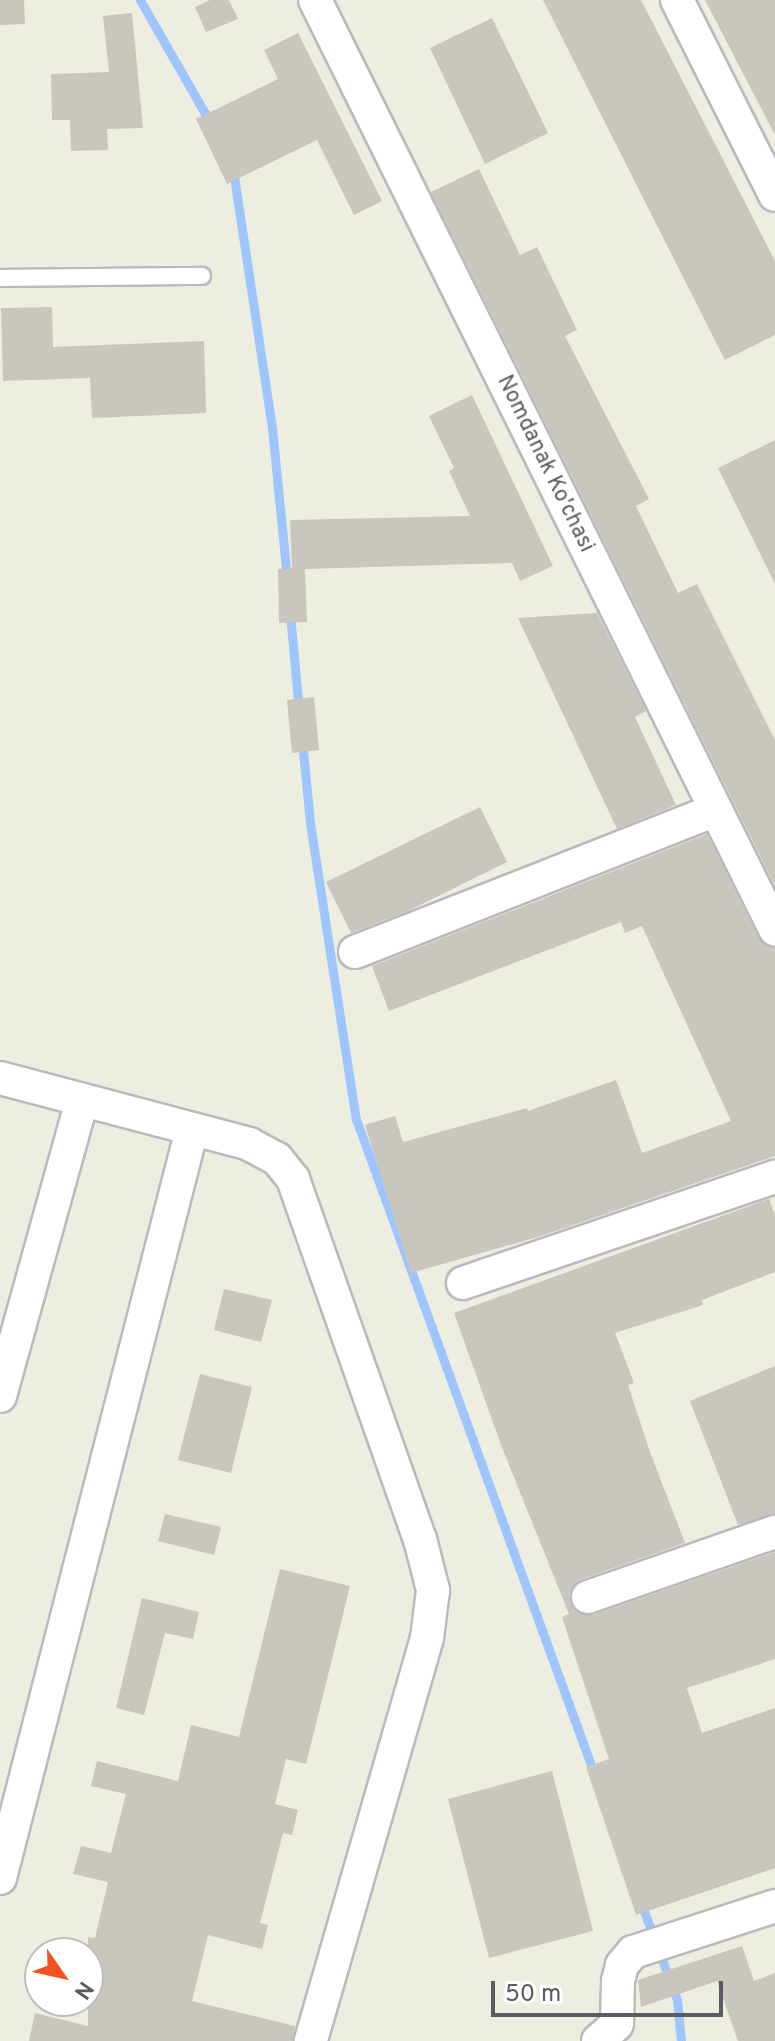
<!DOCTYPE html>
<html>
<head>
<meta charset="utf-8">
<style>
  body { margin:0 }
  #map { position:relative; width:775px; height:2041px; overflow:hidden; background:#edede0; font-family:Overpass,sans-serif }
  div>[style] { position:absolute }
  .stream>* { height:9px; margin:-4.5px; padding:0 4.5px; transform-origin:4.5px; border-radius:4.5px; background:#9fc5ff }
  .building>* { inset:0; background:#c8c6bd }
  .roads { filter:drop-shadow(2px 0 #b8bac0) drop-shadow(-2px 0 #b8bac0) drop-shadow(0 2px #b8bac0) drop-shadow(0 -2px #b8bac0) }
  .service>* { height:16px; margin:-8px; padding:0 8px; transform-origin:8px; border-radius:8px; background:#fff }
  .minor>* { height:32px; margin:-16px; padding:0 16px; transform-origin:16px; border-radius:16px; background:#fff }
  span { translate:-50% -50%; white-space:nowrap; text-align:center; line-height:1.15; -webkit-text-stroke:6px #fff; paint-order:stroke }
  .street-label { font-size:22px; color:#595c62 }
  .north { position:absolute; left:24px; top:1937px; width:80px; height:80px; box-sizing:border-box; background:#fff; border:2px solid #bdbec0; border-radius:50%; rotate:124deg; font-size:22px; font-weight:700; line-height:32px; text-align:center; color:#595c62 }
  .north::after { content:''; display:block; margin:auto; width:28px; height:36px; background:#f35321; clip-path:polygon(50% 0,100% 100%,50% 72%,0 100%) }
  .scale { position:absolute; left:491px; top:1981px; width:232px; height:36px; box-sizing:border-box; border:4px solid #595c62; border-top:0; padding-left:10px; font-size:24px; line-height:28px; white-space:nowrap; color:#595c62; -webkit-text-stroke:6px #fff; paint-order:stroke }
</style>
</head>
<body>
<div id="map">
  <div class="stream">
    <div style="left:140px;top:0;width:143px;rotate:60.2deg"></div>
    <div style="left:233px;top:170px;width:261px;rotate:81.4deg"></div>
    <div style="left:272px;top:428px;width:152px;rotate:84.3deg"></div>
    <div style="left:290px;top:614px;width:97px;rotate:84.7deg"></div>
    <div style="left:302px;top:741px;width:82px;rotate:84.4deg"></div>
    <div style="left:310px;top:823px;width:300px;rotate:81.2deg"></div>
    <div style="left:356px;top:1119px;width:699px;rotate:70.01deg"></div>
    <div style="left:641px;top:1903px;width:103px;rotate:69.6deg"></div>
    <div style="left:677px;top:2000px;width:41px;rotate:84.4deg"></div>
  </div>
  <div class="building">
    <div style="clip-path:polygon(0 0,24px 0,25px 24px,0 25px)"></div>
    <div style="clip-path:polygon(210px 0,229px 0,238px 19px,206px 32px,195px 7px)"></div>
    <div style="clip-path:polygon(543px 0,641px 0,775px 261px,775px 335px,725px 360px)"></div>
    <div style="clip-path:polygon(705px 0,775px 0,775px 135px)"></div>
    <div style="clip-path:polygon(132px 13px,143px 128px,107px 129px,108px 150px,71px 151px,70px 120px,52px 120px,51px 74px,109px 72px,103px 16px)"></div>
    <div style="clip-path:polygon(492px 18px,548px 133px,485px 164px,430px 48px)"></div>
    <div style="clip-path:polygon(298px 33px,382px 201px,354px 215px,317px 140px,227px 184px,196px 119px,278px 79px,264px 50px)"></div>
    <div style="clip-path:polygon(479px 169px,520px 255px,537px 247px,577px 330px,565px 336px,649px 499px,636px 506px,678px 593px,697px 584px,775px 740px,775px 886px,431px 192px)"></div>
    <div style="clip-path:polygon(52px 307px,53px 347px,204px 341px,206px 413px,92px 418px,90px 378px,3px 381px,1px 308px)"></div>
    <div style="clip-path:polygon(472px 395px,553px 566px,520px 581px,512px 563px,305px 569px,307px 622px,279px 623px,278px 569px,292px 568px,290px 520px,470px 516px,449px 471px,454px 468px,429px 416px)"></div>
    <div style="clip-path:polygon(775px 440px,775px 584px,718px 468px)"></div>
    <div style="clip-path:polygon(597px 613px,646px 711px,635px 717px,676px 805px,617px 829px,518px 618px)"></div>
    <div style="clip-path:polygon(314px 697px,319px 750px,292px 753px,287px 700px)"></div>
    <div style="clip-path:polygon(480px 807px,507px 862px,408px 911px,351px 933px,326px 882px)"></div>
    <div style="clip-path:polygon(707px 834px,758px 937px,765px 945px,775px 948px,775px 1156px,541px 1236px,411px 1273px,365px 1125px,395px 1116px,403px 1142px,527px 1108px,528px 1111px,616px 1080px,642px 1153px,731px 1121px,642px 926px,625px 933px,621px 922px,389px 1011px,372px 966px)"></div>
    <div style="clip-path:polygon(769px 1199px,775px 1215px,775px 1272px,702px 1300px,703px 1305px,615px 1333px,634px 1383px,628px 1385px,650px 1452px,685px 1543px,582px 1579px,569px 1594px,575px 1611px,593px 1615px,775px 1552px,775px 1659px,687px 1688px,702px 1733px,775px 1708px,775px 1868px,636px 1915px,586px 1767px,609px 1759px,562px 1617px,569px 1614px,501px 1445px,454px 1313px)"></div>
    <div style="clip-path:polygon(224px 1289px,272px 1300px,261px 1342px,214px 1330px)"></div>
    <div style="clip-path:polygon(775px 1366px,775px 1514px,738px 1525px,690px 1401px)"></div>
    <div style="clip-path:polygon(200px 1374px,252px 1387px,231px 1473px,178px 1460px)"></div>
    <div style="clip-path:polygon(165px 1514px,221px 1527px,214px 1555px,158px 1541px)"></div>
    <div style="clip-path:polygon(280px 1569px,350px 1586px,306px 1764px,286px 1759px,275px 1804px,298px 1810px,292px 1835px,283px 1833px,260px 1923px,268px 1925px,262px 1949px,208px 1935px,192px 2001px,295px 2026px,293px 2041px,29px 2041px,35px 2013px,88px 2026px,88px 1937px,95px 1938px,108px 1882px,73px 1874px,81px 1846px,111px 1853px,126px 1794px,91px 1786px,97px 1761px,178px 1781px,191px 1725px,239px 1737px)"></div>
    <div style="clip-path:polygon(142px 1598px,199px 1612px,193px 1639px,165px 1633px,144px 1715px,116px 1708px)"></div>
    <div style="clip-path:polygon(552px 1771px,593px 1931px,489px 1958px,448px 1799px)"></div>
    <div style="clip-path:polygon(742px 1946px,754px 1981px,775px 1973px,775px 2041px,738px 2041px,717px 1981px,641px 2007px,638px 1980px)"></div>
  </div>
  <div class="roads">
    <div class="service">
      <div style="left:0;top:278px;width:202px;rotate:-0.6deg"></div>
    </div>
    <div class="minor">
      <div style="left:315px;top:0;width:1037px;rotate:63.66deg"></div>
      <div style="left:677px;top:0;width:218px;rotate:63.3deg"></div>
      <div style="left:355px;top:952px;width:388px;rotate:-21.5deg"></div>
      <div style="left:0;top:1078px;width:258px;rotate:14.8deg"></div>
      <div style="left:249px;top:1144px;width:32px;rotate:28deg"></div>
      <div style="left:277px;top:1159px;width:26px;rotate:51deg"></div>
      <div style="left:293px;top:1179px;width:382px;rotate:70.6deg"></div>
      <div style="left:420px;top:1539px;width:53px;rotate:75.7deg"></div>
      <div style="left:433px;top:1590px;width:48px;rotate:97.1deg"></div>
      <div style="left:427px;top:1638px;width:419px;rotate:106.1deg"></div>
      <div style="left:463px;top:1283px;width:330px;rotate:-18.8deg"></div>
      <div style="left:0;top:1396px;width:307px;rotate:-74.5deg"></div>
      <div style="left:588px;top:1597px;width:198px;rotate:-19.2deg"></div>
      <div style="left:0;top:1878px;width:773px;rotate:-75.62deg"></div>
      <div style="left:598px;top:2041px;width:25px;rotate:-42deg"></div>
      <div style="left:617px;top:2024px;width:43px;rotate:-88.7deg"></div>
      <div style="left:618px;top:1981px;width:16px;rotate:-76deg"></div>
      <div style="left:622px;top:1965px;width:17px;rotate:-50deg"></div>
      <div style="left:633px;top:1952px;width:149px;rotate:-17.9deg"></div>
    </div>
  </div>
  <div class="street-label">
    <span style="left:545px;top:464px;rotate:64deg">Nomdanak Ko'chasi</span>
  </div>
  <div class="north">N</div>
  <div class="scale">50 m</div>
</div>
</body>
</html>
